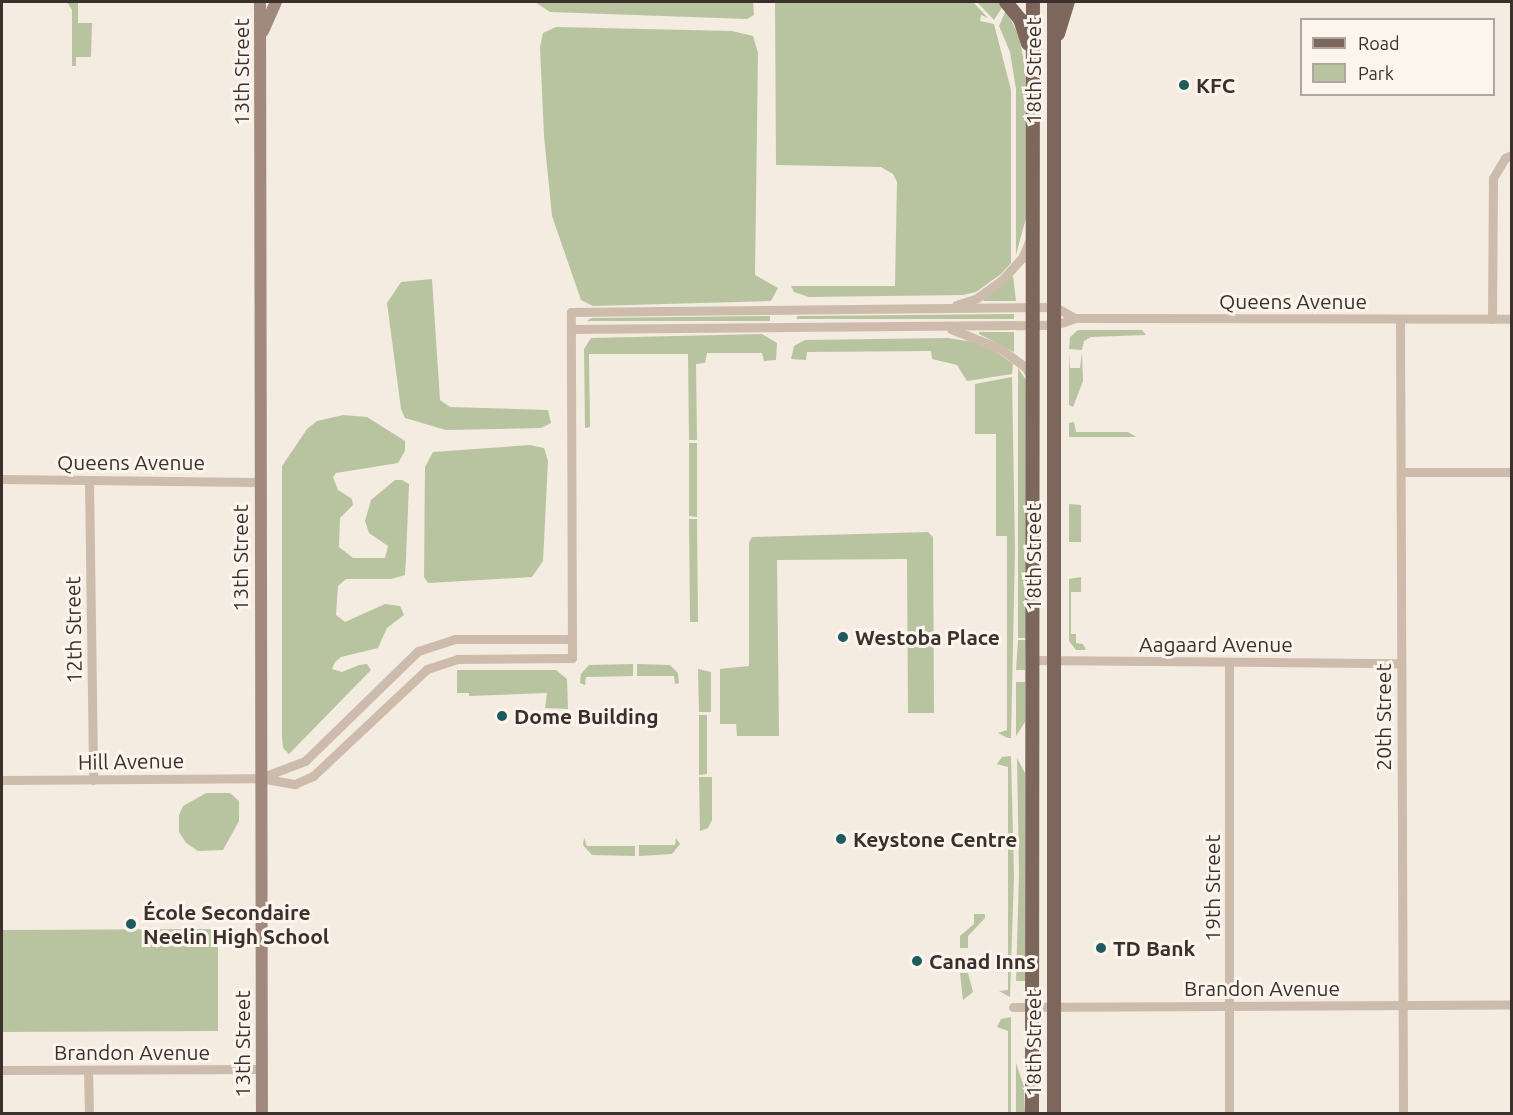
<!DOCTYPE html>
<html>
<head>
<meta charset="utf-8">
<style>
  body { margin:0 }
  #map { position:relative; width:1513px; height:1115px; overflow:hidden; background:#f4ebe1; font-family:Ubuntu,sans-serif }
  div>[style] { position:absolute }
  .green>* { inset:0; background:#b8c4a0 }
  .street>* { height:9px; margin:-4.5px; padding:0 4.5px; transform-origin:4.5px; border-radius:4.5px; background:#cdbbac }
  .secondary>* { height:12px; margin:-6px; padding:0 6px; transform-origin:6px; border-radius:6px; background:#a18a7d }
  .primary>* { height:14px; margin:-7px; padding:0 7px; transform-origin:7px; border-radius:7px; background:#7d675c }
  .dots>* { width:16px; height:16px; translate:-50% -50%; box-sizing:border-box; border:3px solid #fbf5ee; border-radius:50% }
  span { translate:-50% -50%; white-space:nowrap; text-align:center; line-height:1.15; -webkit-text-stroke:6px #fbf5ee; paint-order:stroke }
  .street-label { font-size:21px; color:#3b302b }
  .poi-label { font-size:21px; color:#3b302b; font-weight:700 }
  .left { translate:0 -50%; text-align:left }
  .frame { position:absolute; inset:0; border:3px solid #3b302b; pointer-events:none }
  .legend { position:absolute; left:1300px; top:18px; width:195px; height:78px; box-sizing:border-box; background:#fbf5ee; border:2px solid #aea6a0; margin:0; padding:8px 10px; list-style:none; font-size:18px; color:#3b302b }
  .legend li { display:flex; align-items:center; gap:12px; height:30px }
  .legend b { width:30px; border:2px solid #aea6a0 }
</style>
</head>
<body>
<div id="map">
  <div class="green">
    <div style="clip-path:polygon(67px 2px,78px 2px,78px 23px,92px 23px,91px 57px,76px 57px,76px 66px,72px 66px,72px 10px)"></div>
    <div style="clip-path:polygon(535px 2px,753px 2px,754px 15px,747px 19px,550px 12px)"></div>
    <div style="clip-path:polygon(775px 2px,973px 2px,988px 18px,981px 15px,980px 21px,994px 24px,1011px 90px,1011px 263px,1001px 274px,976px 292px,963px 295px,809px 297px,794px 292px,791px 286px,895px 286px,897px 182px,893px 174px,881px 167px,776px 165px)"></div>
    <div style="clip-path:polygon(977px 2px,997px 2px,1003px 6px,994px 20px)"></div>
    <div style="clip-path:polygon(1006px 10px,1019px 36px,1026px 72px,1026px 218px,1016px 255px,1016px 89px,1010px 52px,999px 26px)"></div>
    <div style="clip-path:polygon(556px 27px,732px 31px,753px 36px,758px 53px,755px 275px,778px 288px,771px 301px,593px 306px,581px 300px,552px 216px,544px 136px,540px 47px,543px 33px)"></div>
    <div style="clip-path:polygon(1013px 276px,1016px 301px,984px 301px,983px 299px)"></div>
    <div style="clip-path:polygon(432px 279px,440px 400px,450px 407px,548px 410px,551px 423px,541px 428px,446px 430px,405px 418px,401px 409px,387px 303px,401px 282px)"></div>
    <div style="clip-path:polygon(1014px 314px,1014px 319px,796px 319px,798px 316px)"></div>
    <div style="clip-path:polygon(770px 316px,770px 321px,587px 321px,591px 318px)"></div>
    <div style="clip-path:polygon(1078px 330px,1142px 330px,1146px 335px,1091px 337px,1084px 341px,1082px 350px,1069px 349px,1070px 337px)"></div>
    <div style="clip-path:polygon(979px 332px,1014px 332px,1014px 352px,979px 334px)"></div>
    <div style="clip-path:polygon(762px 334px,777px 343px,776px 360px,764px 361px,762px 353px,707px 353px,705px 363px,696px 364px,697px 440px,689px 440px,688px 354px,589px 354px,590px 427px,585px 428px,584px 349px,591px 338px)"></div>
    <div style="clip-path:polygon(948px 338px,973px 342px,998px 353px,1013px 364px,1012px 374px,967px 381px,957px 365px,932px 359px,931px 351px,807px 352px,806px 360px,791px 359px,794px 346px,805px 340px)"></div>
    <div style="clip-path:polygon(1082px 352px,1083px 381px,1073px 407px,1069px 405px,1069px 353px,1070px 368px,1080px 368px)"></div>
    <div style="clip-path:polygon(1018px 368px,1026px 380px,1026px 638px,1018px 638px)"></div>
    <div style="clip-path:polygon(1012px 377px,1015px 550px,1011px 738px,1008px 738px,998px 733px,1007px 730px,1007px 536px,996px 536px,996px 434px,975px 434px,975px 384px)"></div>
    <div style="clip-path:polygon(343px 415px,367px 417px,405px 441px,405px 451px,398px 463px,336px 473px,333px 477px,338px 490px,352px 499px,353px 505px,340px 518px,339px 547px,353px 558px,385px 558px,388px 546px,369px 533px,365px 521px,371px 500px,395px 480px,402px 480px,409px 484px,406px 558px,405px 575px,391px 579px,346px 579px,338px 586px,336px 615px,345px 622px,385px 604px,400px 606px,404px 615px,387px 628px,378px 648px,341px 657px,335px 662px,332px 669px,342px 672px,359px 665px,367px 664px,371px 670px,289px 754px,283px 748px,282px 738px,282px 466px,307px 429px,317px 421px)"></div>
    <div style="clip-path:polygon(1074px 422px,1076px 432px,1128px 432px,1136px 437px,1069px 437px,1069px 423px)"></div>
    <div style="clip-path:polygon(689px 443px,697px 443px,697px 517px,689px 516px)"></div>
    <div style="clip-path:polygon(530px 445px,544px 448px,548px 461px,543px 561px,532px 577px,428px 583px,424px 577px,425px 467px,433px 452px)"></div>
    <div style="clip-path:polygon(1069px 504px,1081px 505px,1081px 542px,1069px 542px)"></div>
    <div style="clip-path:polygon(689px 519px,697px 519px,698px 622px,690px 622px)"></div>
    <div style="clip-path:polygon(928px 532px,933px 537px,934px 713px,908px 713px,907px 559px,777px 560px,779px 736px,737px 736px,736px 724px,720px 724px,720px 669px,749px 666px,749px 543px,752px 537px)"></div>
    <div style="clip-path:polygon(1081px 577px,1081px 592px,1071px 592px,1071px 634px,1076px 634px,1076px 643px,1083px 644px,1086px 650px,1076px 650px,1069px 641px,1069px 579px)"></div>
    <div style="clip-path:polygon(1018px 640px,1026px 640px,1025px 670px,1016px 670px)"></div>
    <div style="clip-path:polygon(633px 664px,633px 676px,586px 677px,585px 685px,580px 683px,581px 674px,589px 665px)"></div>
    <div style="clip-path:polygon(637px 664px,670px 665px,678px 673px,679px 683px,675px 684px,674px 676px,637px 676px)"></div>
    <div style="clip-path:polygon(698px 669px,711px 672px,711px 712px,699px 712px)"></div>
    <div style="clip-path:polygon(457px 670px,556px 670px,567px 679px,568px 709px,545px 708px,547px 693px,469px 696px,469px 693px,457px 693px)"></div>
    <div style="clip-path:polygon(1016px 682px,1025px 682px,1025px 722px,1016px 736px)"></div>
    <div style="clip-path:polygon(699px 715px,707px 715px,707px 774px,699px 775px)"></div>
    <div style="clip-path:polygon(1011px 756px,1014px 875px,1010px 997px,999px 991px,1008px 990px,1008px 767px,997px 764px,1002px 757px)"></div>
    <div style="clip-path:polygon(1017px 758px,1025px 773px,1025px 981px,1016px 981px,1019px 873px)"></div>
    <div style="clip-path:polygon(699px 777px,712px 777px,712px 820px,708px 828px,700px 831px)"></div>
    <div style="clip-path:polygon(206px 793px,230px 793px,239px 801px,239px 821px,223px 850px,198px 851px,186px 843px,179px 832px,179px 815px,183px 806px)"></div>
    <div style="clip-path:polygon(584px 838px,587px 846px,635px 846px,635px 856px,592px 855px,583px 845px)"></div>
    <div style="clip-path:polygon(676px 838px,680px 844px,672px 854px,639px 856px,639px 845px,675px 845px)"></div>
    <div style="clip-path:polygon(974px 914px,985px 914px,985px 918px,968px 936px,968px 948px,960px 948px,960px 936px,974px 924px)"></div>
    <div style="clip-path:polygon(218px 929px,218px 1031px,2px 1032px,2px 930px)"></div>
    <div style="clip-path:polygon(960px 973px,968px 973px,973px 992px,963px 1000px)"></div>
    <div style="clip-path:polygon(1011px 1017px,1011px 1113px,1008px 1114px,1008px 1031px,997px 1027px,1001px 1019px)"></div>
    <div style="clip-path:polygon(1016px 1063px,1024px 1087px,1025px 1113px,1016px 1113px)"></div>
  </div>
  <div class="street">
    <div style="left:956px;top:305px;width:22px;rotate:-18deg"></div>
    <div style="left:977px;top:298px;width:31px;rotate:-36deg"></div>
    <div style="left:1002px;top:280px;width:30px;rotate:-48deg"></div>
    <div style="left:1022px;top:258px;width:21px;rotate:-67deg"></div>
    <div style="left:1400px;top:319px;width:795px;rotate:89.78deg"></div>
    <div style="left:1492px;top:319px;width:141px;rotate:-89.6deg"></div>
    <div style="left:1493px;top:178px;width:23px;rotate:-59deg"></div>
    <div style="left:1505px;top:158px;width:8px;rotate:-23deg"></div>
    <div style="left:572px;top:329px;width:483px;rotate:-0.5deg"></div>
    <div style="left:1055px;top:325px;width:21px;rotate:-19deg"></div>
    <div style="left:1075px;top:318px;width:437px;rotate:0.1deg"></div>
    <div style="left:951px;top:329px;width:54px;rotate:21.8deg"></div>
    <div style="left:1001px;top:349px;width:31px;rotate:37deg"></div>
    <div style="left:1026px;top:368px;width:12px;rotate:59deg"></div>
    <div style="left:1401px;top:472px;width:111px"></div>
    <div style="left:2px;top:479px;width:258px;rotate:0.7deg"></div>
    <div style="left:89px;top:480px;width:300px;rotate:89.2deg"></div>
    <div style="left:1033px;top:660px;width:367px;rotate:0.5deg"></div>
    <div style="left:1229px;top:662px;width:452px;rotate:90deg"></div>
    <div style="left:260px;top:778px;width:48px;rotate:-20.7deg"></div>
    <div style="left:305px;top:761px;width:158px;rotate:-44.2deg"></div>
    <div style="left:418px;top:651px;width:39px;rotate:-18deg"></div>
    <div style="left:455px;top:639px;width:117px"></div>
    <div style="left:2px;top:780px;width:258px;rotate:-0.4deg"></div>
    <div style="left:260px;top:778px;width:36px;rotate:10deg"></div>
    <div style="left:295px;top:784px;width:20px;rotate:-24deg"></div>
    <div style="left:313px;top:776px;width:156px;rotate:-43.2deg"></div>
    <div style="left:427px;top:669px;width:33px;rotate:-18deg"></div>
    <div style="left:458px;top:659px;width:114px;rotate:-0.5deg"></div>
    <div style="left:572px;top:658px;width:346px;rotate:-90.2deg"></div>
    <div style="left:571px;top:312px;width:484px;rotate:-0.6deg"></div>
    <div style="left:1055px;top:307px;width:23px;rotate:29deg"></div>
    <div style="left:1013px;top:1007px;width:499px;rotate:-0.3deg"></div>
    <div style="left:2px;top:1070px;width:260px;rotate:-0.2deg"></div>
    <div style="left:88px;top:1070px;width:44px;rotate:88.7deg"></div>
  </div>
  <div class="secondary">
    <div style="left:260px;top:2px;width:1112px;rotate:89.9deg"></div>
    <div style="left:263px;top:31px;width:32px;rotate:-66deg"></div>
  </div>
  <div class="primary">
    <div style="left:1006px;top:2px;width:22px;rotate:51deg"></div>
    <div style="left:1020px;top:19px;width:26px;rotate:72deg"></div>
    <div style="left:1058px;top:34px;width:34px;rotate:-73deg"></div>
    <div style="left:1032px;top:1114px;width:1112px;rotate:-89.95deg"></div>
    <div style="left:1054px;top:1114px;width:1112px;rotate:-90deg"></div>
  </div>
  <div class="dots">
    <div style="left:1184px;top:85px;background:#1f5a5e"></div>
    <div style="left:843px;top:637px;background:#1f5a5e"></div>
    <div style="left:502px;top:716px;background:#1f5a5e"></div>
    <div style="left:841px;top:839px;background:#1f5a5e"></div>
    <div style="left:131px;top:924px;background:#1f5a5e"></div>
    <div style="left:1101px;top:948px;background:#1f5a5e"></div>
    <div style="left:917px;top:961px;background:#1f5a5e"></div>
  </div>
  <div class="street-label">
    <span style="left:1033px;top:71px;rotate:-90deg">18th Street</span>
    <span style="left:241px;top:72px;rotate:-90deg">13th Street</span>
    <span style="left:1293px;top:301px">Queens Avenue</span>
    <span style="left:131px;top:462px">Queens Avenue</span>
    <span style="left:1033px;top:557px;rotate:-90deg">18th Street</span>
    <span style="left:240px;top:558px;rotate:-90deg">13th Street</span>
    <span style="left:73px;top:630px;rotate:-91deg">12th Street</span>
    <span style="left:1216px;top:644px">Aagaard Avenue</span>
    <span style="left:1383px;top:717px;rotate:-90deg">20th Street</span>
    <span style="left:131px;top:761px;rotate:-1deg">Hill Avenue</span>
    <span style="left:1212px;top:888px;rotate:-90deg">19th Street</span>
    <span style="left:1262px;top:988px">Brandon Avenue</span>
    <span style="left:1033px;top:1043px;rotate:-90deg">18th Street</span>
    <span style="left:242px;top:1044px;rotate:-90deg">13th Street</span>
    <span style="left:132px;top:1052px">Brandon Avenue</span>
  </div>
  <div class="poi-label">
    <span class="left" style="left:1196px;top:85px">KFC</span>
    <span class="left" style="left:855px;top:637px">Westoba Place</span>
    <span class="left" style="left:514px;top:716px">Dome Building</span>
    <span class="left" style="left:853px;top:839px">Keystone Centre</span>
    <span class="left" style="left:143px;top:924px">École Secondaire<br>Neelin High School</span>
    <span class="left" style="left:1113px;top:948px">TD Bank</span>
    <span class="left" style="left:929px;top:961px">Canad Inns</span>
  </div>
  <div class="frame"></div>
  <ul class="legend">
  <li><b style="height:8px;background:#7d675c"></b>Road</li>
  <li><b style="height:16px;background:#b8c4a0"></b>Park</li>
  </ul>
</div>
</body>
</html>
